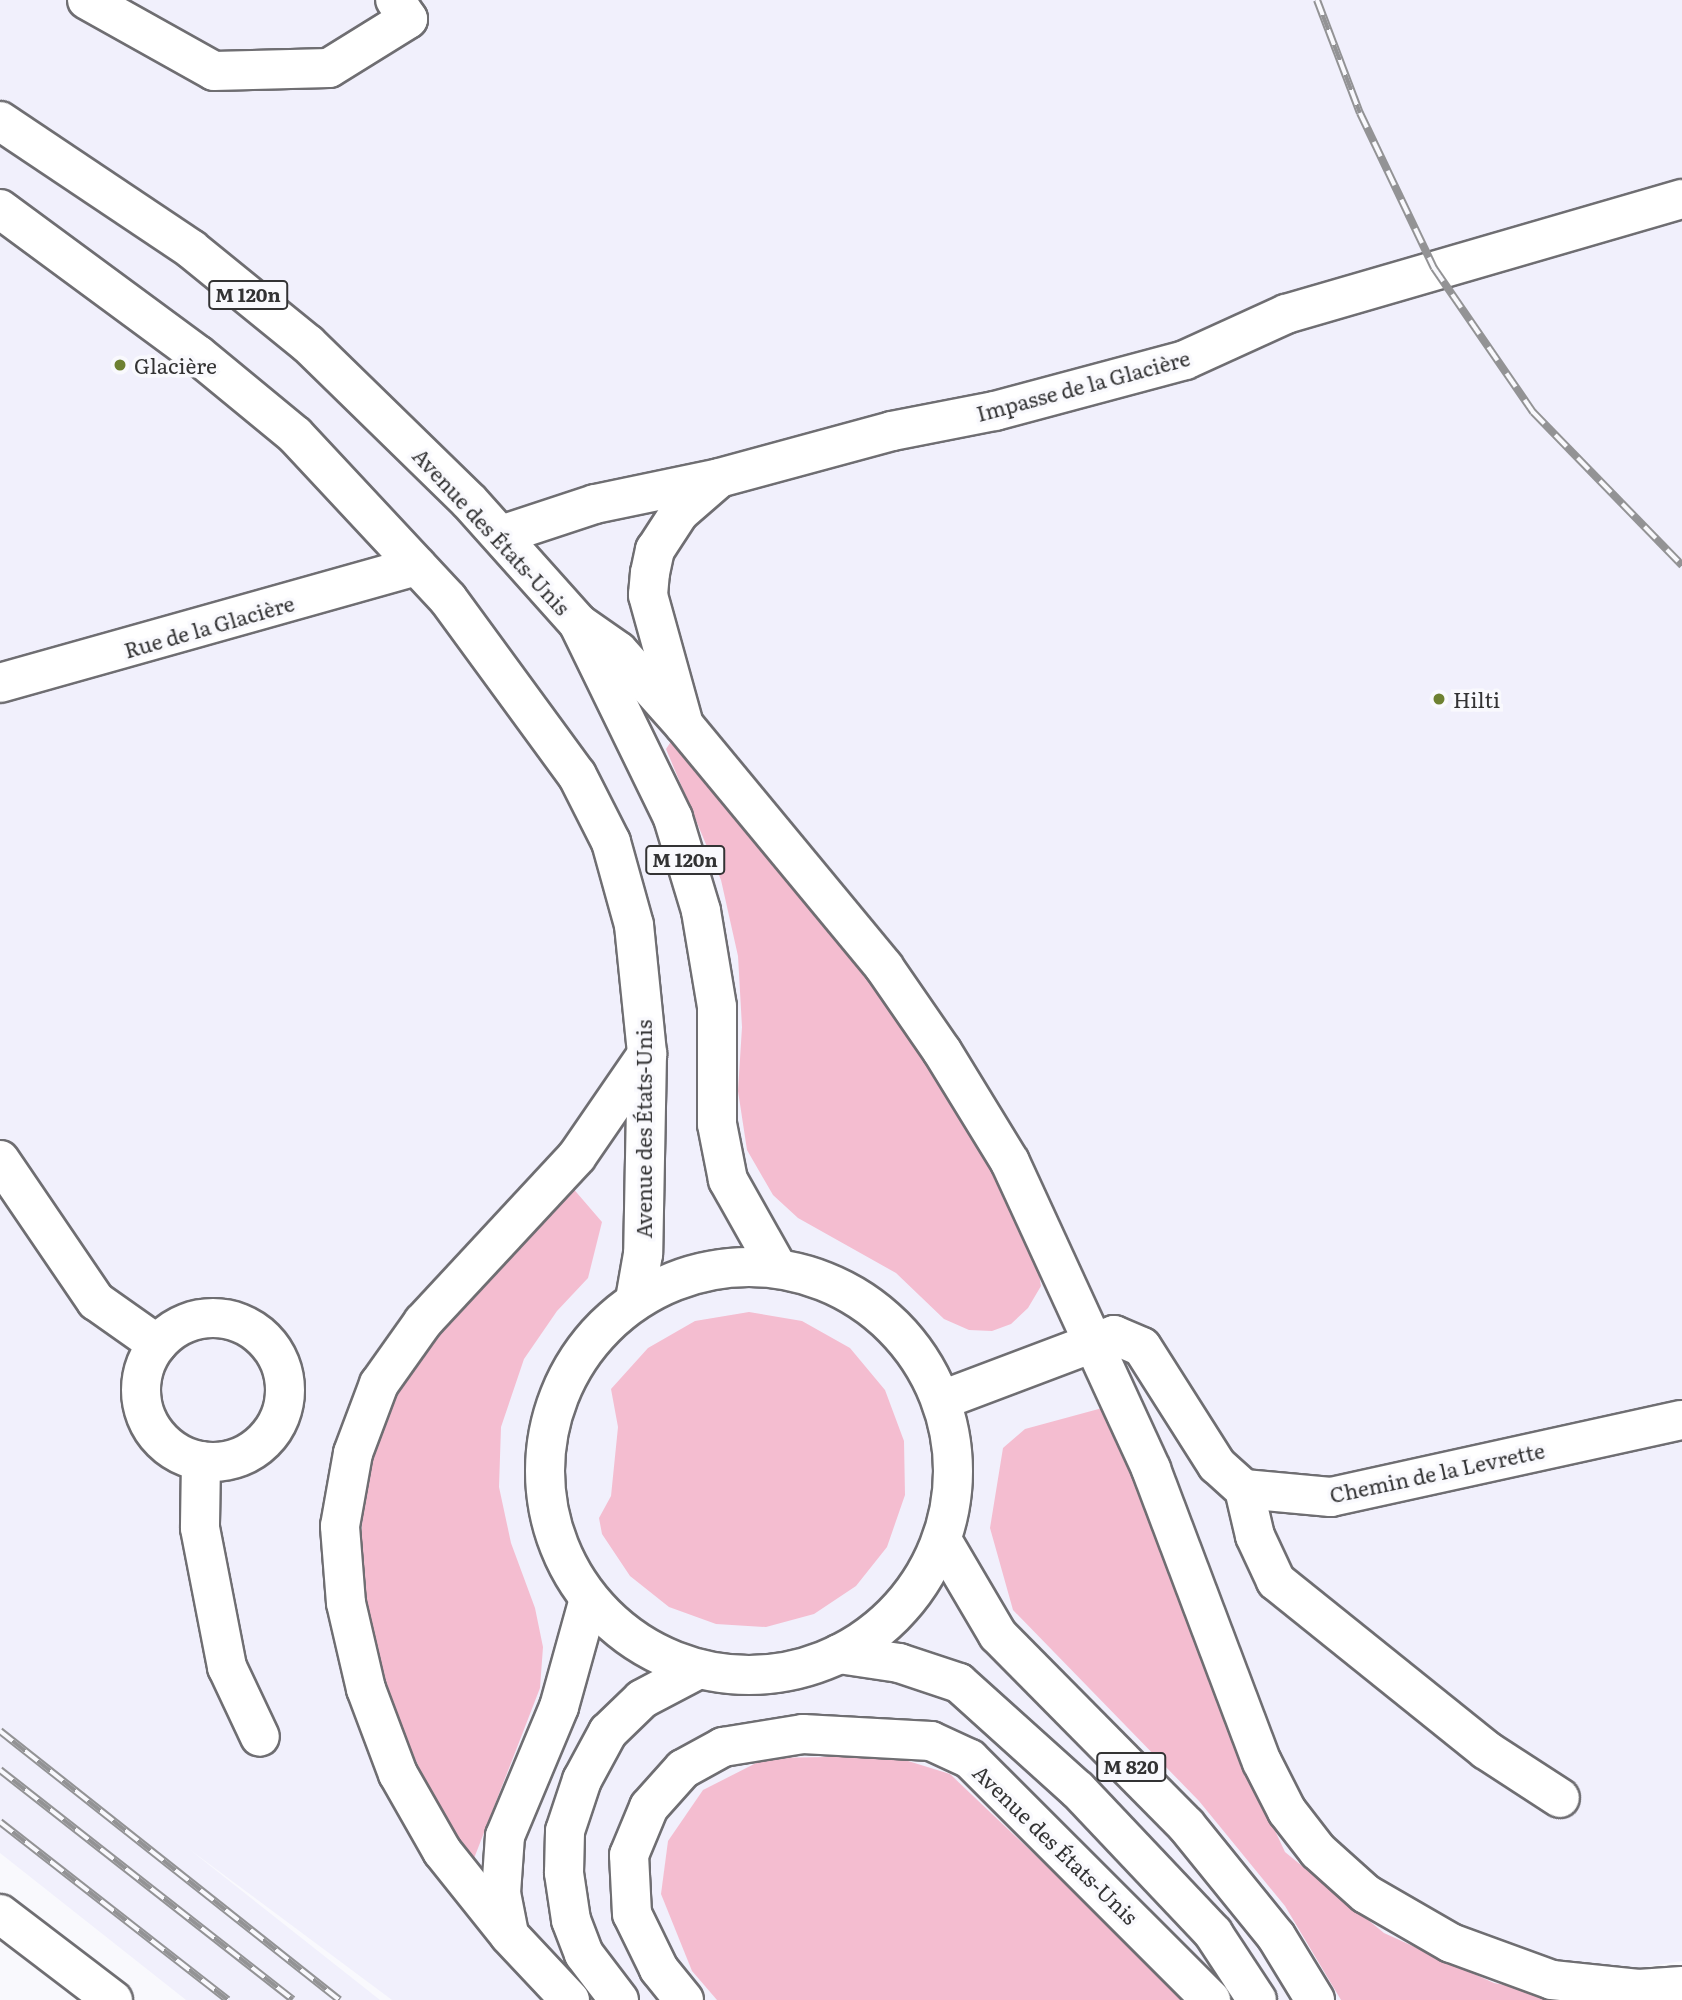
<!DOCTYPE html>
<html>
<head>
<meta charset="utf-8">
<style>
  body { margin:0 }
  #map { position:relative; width:1682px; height:2000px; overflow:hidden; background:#f9f9fd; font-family:Literata,serif }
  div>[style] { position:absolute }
  .built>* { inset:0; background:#f1f0fc }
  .green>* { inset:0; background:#f4bdd0 }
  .roads { filter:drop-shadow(2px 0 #6f6e72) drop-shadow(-2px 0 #6f6e72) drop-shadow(0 2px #6f6e72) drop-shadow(0 -2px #6f6e72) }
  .minor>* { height:38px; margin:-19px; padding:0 19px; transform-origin:19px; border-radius:19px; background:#fff }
  .minor>.ring { margin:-19px; padding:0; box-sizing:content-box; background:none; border:38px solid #fff; border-radius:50% }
  .major>* { height:38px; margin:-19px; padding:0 19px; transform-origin:19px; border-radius:19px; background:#fff }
  .major>.ring { margin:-19px; padding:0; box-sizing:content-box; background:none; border:38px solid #fff; border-radius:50% }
  .rail>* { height:8px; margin-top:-4px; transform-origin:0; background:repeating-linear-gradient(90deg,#f9f9fd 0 16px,#939395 0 32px); box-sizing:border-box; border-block:2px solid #939395 }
  .dots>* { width:19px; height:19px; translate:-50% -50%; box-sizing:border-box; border:4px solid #f9f9fd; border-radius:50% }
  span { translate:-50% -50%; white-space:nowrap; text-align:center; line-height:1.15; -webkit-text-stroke:7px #f9f9fd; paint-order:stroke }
  .shield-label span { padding:2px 5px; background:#f9f9fd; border:2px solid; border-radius:5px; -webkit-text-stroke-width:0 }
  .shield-label { font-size:19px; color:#333334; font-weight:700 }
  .poi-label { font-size:21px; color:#333334 }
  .left { translate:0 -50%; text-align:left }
  .street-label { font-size:21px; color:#333334 }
</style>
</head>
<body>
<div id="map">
  <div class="built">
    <div style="clip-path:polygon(0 0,1682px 0,1682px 1961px,1438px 2000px,392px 2000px,189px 1849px,380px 2000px,186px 2000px,0 1853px)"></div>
  </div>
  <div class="green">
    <div style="clip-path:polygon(672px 740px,736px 809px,907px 1026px,983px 1151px,1036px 1257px,1041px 1286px,1028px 1308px,1011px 1324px,992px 1331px,969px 1330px,944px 1319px,896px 1273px,798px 1218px,773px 1195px,747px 1150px,738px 1091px,742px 1027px,738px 956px,721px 880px,666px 749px)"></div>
    <div style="clip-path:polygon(571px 1186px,602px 1222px,588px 1278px,557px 1311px,524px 1359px,501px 1427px,499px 1487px,511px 1543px,535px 1608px,543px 1647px,540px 1688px,473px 1861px,443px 1820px,406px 1739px,373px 1647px,360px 1554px,364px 1497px,376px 1443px,400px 1389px,433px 1339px)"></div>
    <div style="clip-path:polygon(749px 1312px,802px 1321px,850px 1348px,885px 1390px,904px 1441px,905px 1495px,887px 1547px,856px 1586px,814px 1614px,766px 1627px,716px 1624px,669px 1607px,630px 1576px,602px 1534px,599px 1518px,611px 1496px,618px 1427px,611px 1389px,648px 1348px,695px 1321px)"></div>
    <div style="clip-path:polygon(1106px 1407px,1236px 1747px,1285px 1852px,1384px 1933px,1494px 1983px,1583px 2000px,1341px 2000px,1285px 1906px,1199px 1801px,1013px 1610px,990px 1528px,1003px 1448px,1025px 1429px)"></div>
    <div style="clip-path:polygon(892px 1756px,950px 1774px,1155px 1969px,1181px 2000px,717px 2000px,692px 1971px,661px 1894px,668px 1841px,703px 1790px,766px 1758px)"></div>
  </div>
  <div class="roads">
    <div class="minor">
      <div style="left:87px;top:0;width:145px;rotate:29.2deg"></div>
      <div style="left:214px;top:71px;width:115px;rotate:-1.5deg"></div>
      <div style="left:329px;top:68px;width:93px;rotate:-31.8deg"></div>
      <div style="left:408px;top:19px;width:23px;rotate:-124deg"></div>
      <div style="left:501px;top:535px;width:99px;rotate:-18.3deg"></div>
      <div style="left:595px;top:504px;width:127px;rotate:-11.8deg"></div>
      <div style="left:719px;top:478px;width:179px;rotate:-15.2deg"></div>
      <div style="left:892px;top:431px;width:105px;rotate:-11deg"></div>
      <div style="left:995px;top:411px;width:197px;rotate:-15deg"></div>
      <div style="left:1185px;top:360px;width:111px;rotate:-24.5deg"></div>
      <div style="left:1286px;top:314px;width:412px;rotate:-16.2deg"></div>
      <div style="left:0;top:683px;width:433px;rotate:-15.7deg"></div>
      <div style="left:684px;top:725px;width:135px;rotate:-105.5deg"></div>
      <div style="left:648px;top:595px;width:22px;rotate:-85deg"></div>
      <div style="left:650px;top:573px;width:24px;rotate:-78deg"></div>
      <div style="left:655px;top:550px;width:44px;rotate:-57deg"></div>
      <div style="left:679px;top:513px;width:52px;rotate:-41.1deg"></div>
      <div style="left:0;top:1160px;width:171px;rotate:55.8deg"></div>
      <div style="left:96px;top:1301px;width:75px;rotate:35.2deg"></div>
      <div class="ring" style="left:141px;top:1318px;width:106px;height:106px"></div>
      <div style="left:942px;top:1400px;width:184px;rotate:-20.7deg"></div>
      <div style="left:1114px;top:1335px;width:30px;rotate:23deg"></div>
      <div style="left:1142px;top:1347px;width:140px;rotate:57.6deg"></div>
      <div style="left:1217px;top:1465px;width:36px;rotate:42deg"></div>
      <div style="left:1244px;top:1489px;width:87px;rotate:5.3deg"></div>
      <div style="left:1331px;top:1497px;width:359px;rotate:-12.4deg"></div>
      <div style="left:201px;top:1461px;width:67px;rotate:90.9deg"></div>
      <div style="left:200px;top:1528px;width:142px;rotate:79deg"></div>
      <div style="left:227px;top:1667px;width:77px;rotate:64.8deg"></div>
      <div style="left:1244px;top:1489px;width:48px;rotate:76.8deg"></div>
      <div style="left:1255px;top:1536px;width:50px;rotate:65deg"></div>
      <div style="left:1276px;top:1581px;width:270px;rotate:38.8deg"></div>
      <div style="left:1486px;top:1750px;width:88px;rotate:33deg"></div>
      <div style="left:0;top:1914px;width:142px;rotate:37.3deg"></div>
    </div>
    <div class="major">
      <div style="left:0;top:121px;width:230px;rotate:33.8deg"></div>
      <div style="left:191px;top:249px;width:151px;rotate:39.1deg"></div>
      <div style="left:308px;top:344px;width:225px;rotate:44.3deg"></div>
      <div style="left:469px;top:501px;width:164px;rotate:48.2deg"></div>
      <div style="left:578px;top:623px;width:217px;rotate:64deg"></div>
      <div style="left:673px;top:818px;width:97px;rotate:73.2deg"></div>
      <div style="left:701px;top:911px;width:97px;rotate:80.5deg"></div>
      <div style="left:717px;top:1007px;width:117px;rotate:90deg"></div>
      <div style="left:717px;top:1124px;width:57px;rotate:78.9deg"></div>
      <div style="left:728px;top:1180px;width:100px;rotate:60.6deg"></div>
      <div style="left:0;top:209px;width:246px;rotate:36.4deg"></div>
      <div style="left:198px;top:355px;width:126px;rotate:39.5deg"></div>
      <div style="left:295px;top:435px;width:224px;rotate:47deg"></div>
      <div style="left:448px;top:599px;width:218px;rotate:53.8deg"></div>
      <div style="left:577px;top:775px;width:75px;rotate:63.1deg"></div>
      <div style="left:611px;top:842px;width:86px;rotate:74.5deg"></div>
      <div style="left:634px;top:925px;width:130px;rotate:84.2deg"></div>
      <div style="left:647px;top:1054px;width:200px;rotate:91.1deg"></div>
      <div style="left:643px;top:1254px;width:47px;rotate:99.9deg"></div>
      <div style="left:578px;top:623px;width:49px;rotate:35deg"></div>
      <div style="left:618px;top:651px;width:99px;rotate:48.3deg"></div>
      <div style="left:684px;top:725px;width:314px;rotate:50.4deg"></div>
      <div style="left:884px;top:967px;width:102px;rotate:55.4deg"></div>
      <div style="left:942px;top:1051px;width:130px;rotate:58.5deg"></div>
      <div style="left:1010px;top:1162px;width:338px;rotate:65.3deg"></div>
      <div style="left:1151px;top:1469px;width:313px;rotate:69.3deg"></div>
      <div style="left:1262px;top:1762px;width:55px;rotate:63deg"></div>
      <div style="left:1287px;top:1811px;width:51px;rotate:52.2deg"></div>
      <div style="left:1318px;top:1851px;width:64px;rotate:41.9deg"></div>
      <div style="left:1366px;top:1894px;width:98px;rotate:30deg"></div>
      <div style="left:1451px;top:1943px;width:108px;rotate:20.1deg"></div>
      <div style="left:1552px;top:1980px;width:87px;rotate:5.9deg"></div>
      <div style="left:1639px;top:1989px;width:43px;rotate:-4deg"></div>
      <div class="ring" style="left:545px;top:1267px;width:370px;height:370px"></div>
      <div style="left:942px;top:1540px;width:110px;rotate:59.5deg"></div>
      <div style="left:998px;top:1635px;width:267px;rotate:45.3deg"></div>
      <div style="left:1186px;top:1825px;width:143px;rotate:51deg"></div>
      <div style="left:1276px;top:1936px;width:75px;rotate:58.6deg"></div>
      <div style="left:839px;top:1654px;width:61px;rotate:8.5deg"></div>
      <div style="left:899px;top:1663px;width:63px;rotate:18.4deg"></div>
      <div style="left:959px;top:1683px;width:160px;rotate:42deg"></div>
      <div style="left:1078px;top:1790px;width:197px;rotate:46.6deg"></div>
      <div style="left:1213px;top:1933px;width:80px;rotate:56.7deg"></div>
      <div style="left:509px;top:1934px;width:42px;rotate:-101deg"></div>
      <div style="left:501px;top:1893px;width:57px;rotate:-86deg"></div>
      <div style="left:505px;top:1836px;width:140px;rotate:-67.3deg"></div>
      <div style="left:559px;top:1707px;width:112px;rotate:-74.5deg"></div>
      <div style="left:570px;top:2000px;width:89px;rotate:-133.2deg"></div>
      <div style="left:509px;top:1935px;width:107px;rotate:-128.6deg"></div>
      <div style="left:442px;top:1851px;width:89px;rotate:-119.7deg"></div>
      <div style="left:398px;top:1774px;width:91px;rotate:-110.6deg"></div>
      <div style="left:366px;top:1689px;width:88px;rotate:-103.1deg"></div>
      <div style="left:346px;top:1603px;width:77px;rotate:-94.5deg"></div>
      <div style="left:340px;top:1526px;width:74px;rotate:-79.9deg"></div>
      <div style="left:353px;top:1453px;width:74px;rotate:-69.4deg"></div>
      <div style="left:379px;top:1384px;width:76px;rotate:-54.6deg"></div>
      <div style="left:423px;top:1322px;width:226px;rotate:-47.1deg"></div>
      <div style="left:577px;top:1156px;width:124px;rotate:-55.5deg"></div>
      <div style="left:619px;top:2000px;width:58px;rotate:-127.3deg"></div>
      <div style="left:584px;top:1954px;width:36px;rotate:-111deg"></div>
      <div style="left:571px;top:1920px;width:48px;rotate:-98.5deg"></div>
      <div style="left:564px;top:1873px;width:42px;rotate:-88.6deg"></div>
      <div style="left:565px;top:1831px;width:54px;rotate:-71.6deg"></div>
      <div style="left:582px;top:1780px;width:55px;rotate:-61.6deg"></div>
      <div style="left:608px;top:1732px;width:47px;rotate:-44.1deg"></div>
      <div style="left:642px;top:1699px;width:64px;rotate:-27.8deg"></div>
      <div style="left:684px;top:2000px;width:40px;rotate:-129deg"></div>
      <div style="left:659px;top:1969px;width:61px;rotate:-116.1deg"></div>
      <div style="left:632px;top:1914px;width:59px;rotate:-92.9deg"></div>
      <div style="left:629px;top:1855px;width:52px;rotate:-67.4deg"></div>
      <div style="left:649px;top:1807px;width:51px;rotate:-48.2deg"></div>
      <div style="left:683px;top:1769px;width:46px;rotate:-28.8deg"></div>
      <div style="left:723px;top:1747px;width:81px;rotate:-9.2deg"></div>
      <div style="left:803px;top:1734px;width:128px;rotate:3.1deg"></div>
      <div style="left:931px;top:1741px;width:43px;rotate:24.8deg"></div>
      <div style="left:970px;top:1759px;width:341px;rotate:45deg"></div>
    </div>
  </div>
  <div class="rail">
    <div style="left:1317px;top:0;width:121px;rotate:69.2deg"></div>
    <div style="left:1360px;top:113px;width:172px;rotate:64.5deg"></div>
    <div style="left:1434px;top:268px;width:175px;rotate:55.5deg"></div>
    <div style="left:1533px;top:412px;width:214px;rotate:45.8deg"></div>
    <div style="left:0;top:1731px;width:433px;rotate:38.4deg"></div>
    <div style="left:0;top:1770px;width:372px;rotate:38.1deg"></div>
    <div style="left:0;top:1822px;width:289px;rotate:38deg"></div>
  </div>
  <div class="dots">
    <div style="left:120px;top:365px;background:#6e8131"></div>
    <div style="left:1439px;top:699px;background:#6e8131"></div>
  </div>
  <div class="shield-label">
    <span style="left:248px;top:295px">M 120n</span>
    <span style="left:685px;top:860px">M 120n</span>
    <span style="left:1131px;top:1767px">M 820</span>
  </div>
  <div class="poi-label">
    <span class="left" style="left:134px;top:365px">Glacière</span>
    <span class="left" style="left:1453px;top:699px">Hilti</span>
  </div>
  <div class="street-label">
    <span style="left:1083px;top:385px;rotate:-15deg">Impasse de la Glacière</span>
    <span style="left:492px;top:531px;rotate:47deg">Avenue des États-Unis</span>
    <span style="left:209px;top:626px;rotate:-16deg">Rue de la Glacière</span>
    <span style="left:643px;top:1129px;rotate:-90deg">Avenue des États-Unis</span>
    <span style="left:1437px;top:1472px;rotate:-12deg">Chemin de la Levrette</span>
    <span style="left:1056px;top:1844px;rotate:44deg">Avenue des États-Unis</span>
  </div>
</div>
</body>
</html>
